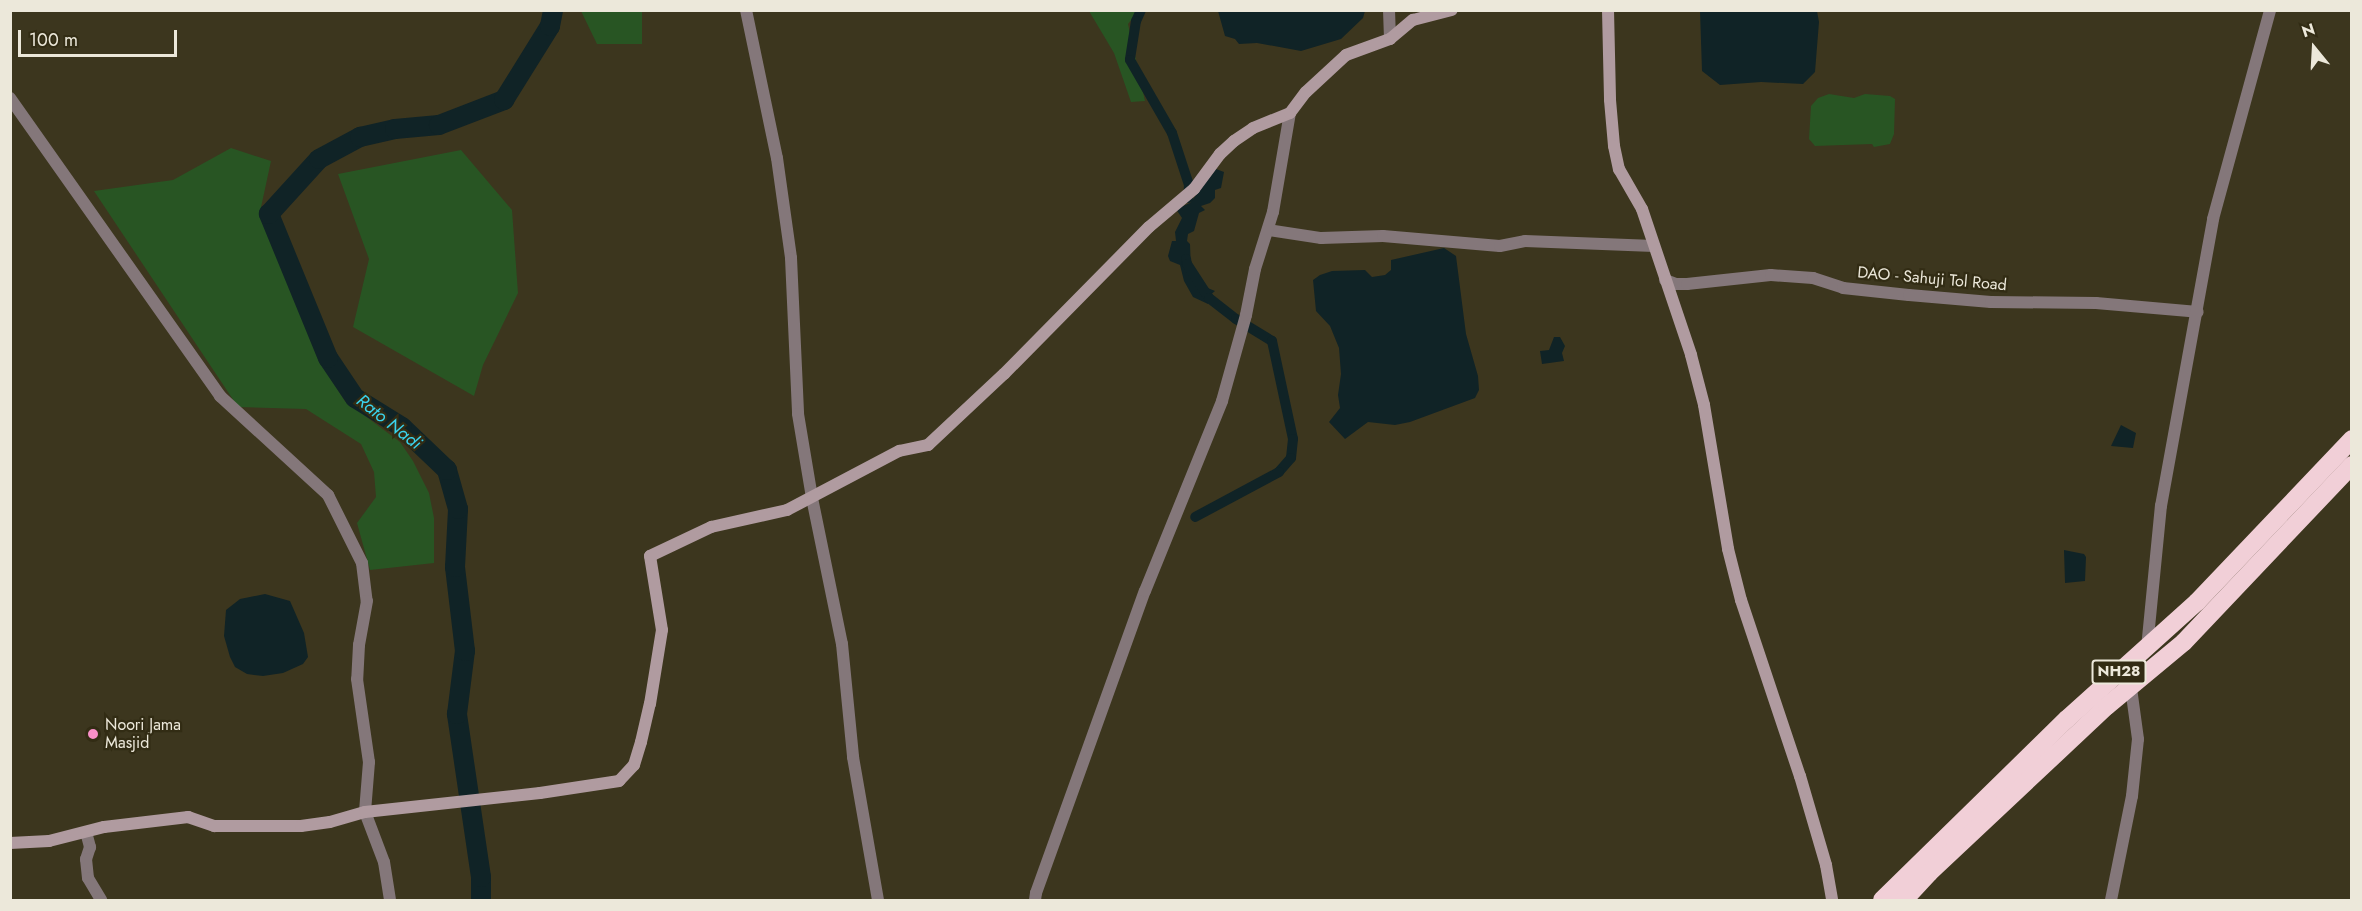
<!DOCTYPE html>
<html>
<head>
<meta charset="utf-8">
<style>
  body { margin:0 }
  #map { position:relative; width:2362px; height:911px; overflow:hidden; background:#3c361e; font-family:Jost,sans-serif }
  div>[style] { position:absolute }
  .green>* { inset:0; background:#285523 }
  .water>* { inset:0; background:#102326 }
  .canal>* { height:10px; margin:-5px; padding:0 5px; transform-origin:5px; border-radius:5px; background:#102326 }
  .river>* { height:20px; margin:-10px; padding:0 10px; transform-origin:10px; border-radius:10px; background:#102326 }
  .street>* { height:12px; margin:-6px; padding:0 6px; transform-origin:6px; border-radius:6px; background:#84777a }
  .secondary>* { height:12px; margin:-6px; padding:0 6px; transform-origin:6px; border-radius:6px; background:#b09ba0 }
  .highway>* { height:18px; margin:-9px; padding:0 9px; transform-origin:9px; border-radius:9px; background:#f1cfd7 }
  .dots>* { width:16px; height:16px; translate:-50% -50%; box-sizing:border-box; border:3px solid #322c14; border-radius:50% }
  span { translate:-50% -50%; white-space:nowrap; text-align:center; line-height:1.15; -webkit-text-stroke:4.5px #322c14; paint-order:stroke }
  .shield-label span { padding:2px 4px; background:#322c14; border:2px solid; border-radius:4px; -webkit-text-stroke-width:0 }
  .shield-label { font-size:15px; color:#ece8da; font-weight:700 }
  .street-label { font-size:16px; color:#ece8da }
  .poi-label { font-size:16px; color:#ece8da }
  .left { translate:0 -50%; text-align:left }
  .water-label { font-size:18px; color:#3ad3ed; font-style:italic }
  .frame { position:absolute; inset:0; border:12px solid #ece8da; pointer-events:none }
  .north { position:absolute; left:2284px; top:18px; width:60px; height:60px; -webkit-text-stroke:4px #322c14; paint-order:stroke; rotate:342deg; font-size:16px; font-weight:700; line-height:24px; text-align:center; color:#ece8da }
  .north::after { content:''; display:block; margin:auto; width:21px; height:27px; background:#ece8da; clip-path:polygon(50% 0,100% 100%,50% 72%,0 100%) }
  .scale { position:absolute; left:18px; top:30px; width:159px; height:27px; box-sizing:border-box; border:3px solid #ece8da; border-top:0; padding-left:8px; font-size:18px; line-height:21px; white-space:nowrap; color:#ece8da; -webkit-text-stroke:4px #322c14; paint-order:stroke }
</style>
</head>
<body>
<div id="map">
  <div class="green">
    <div style="clip-path:polygon(581px 11px,642px 11px,642px 44px,597px 44px)"></div>
    <div style="clip-path:polygon(1089px 11px,1138px 11px,1128px 24px,1145px 101px,1131px 102px,1114px 53px)"></div>
    <div style="clip-path:polygon(1829px 94px,1854px 98px,1865px 94px,1890px 96px,1895px 99px,1894px 134px,1890px 144px,1874px 147px,1872px 144px,1815px 146px,1809px 139px,1811px 106px,1818px 98px)"></div>
    <div style="clip-path:polygon(231px 148px,271px 161px,260px 212px,318px 359px,345px 401px,400px 442px,413px 461px,429px 493px,434px 518px,434px 563px,370px 570px,357px 523px,376px 497px,374px 472px,361px 444px,306px 409px,238px 407px,94px 191px,173px 180px)"></div>
    <div style="clip-path:polygon(461px 150px,512px 210px,518px 293px,483px 365px,474px 396px,353px 327px,369px 259px,338px 174px)"></div>
  </div>
  <div class="water">
    <div style="clip-path:polygon(1218px 11px,1219px 10px,1365px 11px,1363px 18px,1341px 39px,1301px 51px,1257px 43px,1239px 44px,1235px 39px,1225px 36px)"></div>
    <div style="clip-path:polygon(1700px 11px,1817px 11px,1819px 22px,1815px 72px,1803px 84px,1761px 82px,1720px 85px,1702px 71px)"></div>
    <div style="clip-path:polygon(1216px 169px,1224px 172px,1221px 188px,1215px 190px,1215px 198px,1210px 203px,1201px 206px,1205px 210px,1199px 213px,1194px 231px,1188px 234px,1187px 241px,1190px 244px,1191px 270px,1198px 284px,1215px 291px,1208px 297px,1208px 304px,1193px 297px,1184px 281px,1180px 265px,1170px 261px,1168px 256px,1172px 241px,1176px 241px,1175px 232px,1182px 218px,1176px 209px,1190px 203px)"></div>
    <div style="clip-path:polygon(1444px 248px,1456px 256px,1466px 334px,1478px 376px,1479px 390px,1475px 398px,1410px 422px,1395px 425px,1368px 422px,1345px 439px,1329px 422px,1340px 408px,1338px 395px,1341px 374px,1339px 348px,1330px 326px,1316px 311px,1313px 280px,1320px 275px,1332px 271px,1365px 270px,1372px 277px,1385px 275px,1391px 270px,1391px 260px)"></div>
    <div style="clip-path:polygon(1554px 337px,1560px 337px,1565px 346px,1562px 353px,1564px 361px,1542px 364px,1540px 351px,1549px 350px)"></div>
    <div style="clip-path:polygon(2121px 425px,2136px 433px,2133px 448px,2111px 446px)"></div>
    <div style="clip-path:polygon(2064px 550px,2084px 554px,2086px 557px,2085px 581px,2065px 583px)"></div>
    <div style="clip-path:polygon(265px 594px,290px 601px,304px 633px,308px 657px,303px 664px,283px 673px,263px 676px,247px 674px,235px 667px,230px 657px,224px 636px,226px 610px,240px 599px)"></div>
  </div>
  <div class="canal">
    <div style="left:1141px;top:10px;width:12px;rotate:114deg"></div>
    <div style="left:1136px;top:21px;width:39px;rotate:99deg"></div>
    <div style="left:1130px;top:60px;width:84px;rotate:60.1deg"></div>
    <div style="left:1172px;top:133px;width:55px;rotate:71.9deg"></div>
    <div style="left:1189px;top:185px;width:13px;rotate:94deg"></div>
    <div style="left:1186px;top:259px;width:5px;rotate:79deg"></div>
    <div style="left:1187px;top:264px;width:40px;rotate:57.1deg"></div>
    <div style="left:1209px;top:298px;width:34px;rotate:38deg"></div>
    <div style="left:1236px;top:319px;width:42px;rotate:31.4deg"></div>
    <div style="left:1272px;top:341px;width:100px;rotate:77.9deg"></div>
    <div style="left:1293px;top:439px;width:19px;rotate:96deg"></div>
    <div style="left:1291px;top:458px;width:18px;rotate:131deg"></div>
    <div style="left:1279px;top:472px;width:95px;rotate:151.8deg"></div>
  </div>
  <div class="river">
    <div style="left:481px;top:900px;width:23px;rotate:-90deg"></div>
    <div style="left:481px;top:877px;width:165px;rotate:-98.4deg"></div>
    <div style="left:457px;top:714px;width:64px;rotate:-82.8deg"></div>
    <div style="left:465px;top:651px;width:85px;rotate:-96.8deg"></div>
    <div style="left:455px;top:567px;width:58px;rotate:-87deg"></div>
    <div style="left:458px;top:509px;width:41px;rotate:-105.8deg"></div>
    <div style="left:447px;top:470px;width:62px;rotate:-136.3deg"></div>
    <div style="left:402px;top:427px;width:55px;rotate:-148.3deg"></div>
    <div style="left:355px;top:398px;width:48px;rotate:-124deg"></div>
    <div style="left:328px;top:358px;width:156px;rotate:-112.3deg"></div>
    <div style="left:269px;top:214px;width:74px;rotate:-47.7deg"></div>
    <div style="left:319px;top:159px;width:47px;rotate:-28.2deg"></div>
    <div style="left:360px;top:137px;width:36px;rotate:-13deg"></div>
    <div style="left:395px;top:129px;width:44px;rotate:-5.2deg"></div>
    <div style="left:439px;top:125px;width:70px;rotate:-21deg"></div>
    <div style="left:504px;top:100px;width:87px;rotate:-58.1deg"></div>
    <div style="left:550px;top:26px;width:16px;rotate:-79deg"></div>
  </div>
  <div class="street">
    <div style="left:746px;top:10px;width:151px;rotate:78.2deg"></div>
    <div style="left:777px;top:158px;width:101px;rotate:82deg"></div>
    <div style="left:791px;top:258px;width:156px;rotate:87.4deg"></div>
    <div style="left:798px;top:414px;width:85px;rotate:80.5deg"></div>
    <div style="left:812px;top:498px;width:149px;rotate:78.4deg"></div>
    <div style="left:842px;top:644px;width:114px;rotate:84.4deg"></div>
    <div style="left:853px;top:757px;width:145px;rotate:80.1deg"></div>
    <div style="left:1389px;top:10px;width:29px;rotate:88deg"></div>
    <div style="left:10px;top:98px;width:365px;rotate:54.8deg"></div>
    <div style="left:220px;top:396px;width:147px;rotate:42.5deg"></div>
    <div style="left:328px;top:495px;width:76px;rotate:63.4deg"></div>
    <div style="left:362px;top:563px;width:38px;rotate:83deg"></div>
    <div style="left:367px;top:601px;width:45px;rotate:100.3deg"></div>
    <div style="left:359px;top:645px;width:34px;rotate:93deg"></div>
    <div style="left:357px;top:679px;width:84px;rotate:81.8deg"></div>
    <div style="left:369px;top:762px;width:50px;rotate:94.6deg"></div>
    <div style="left:365px;top:812px;width:53px;rotate:69.2deg"></div>
    <div style="left:384px;top:862px;width:38px;rotate:81deg"></div>
    <div style="left:1268px;top:230px;width:54px;rotate:8.6deg"></div>
    <div style="left:1321px;top:238px;width:62px;rotate:-1.8deg"></div>
    <div style="left:1383px;top:236px;width:117px;rotate:4.9deg"></div>
    <div style="left:1500px;top:246px;width:25px;rotate:-11deg"></div>
    <div style="left:1525px;top:241px;width:129px;rotate:2.2deg"></div>
    <div style="left:1665px;top:280px;width:12px;rotate:20deg"></div>
    <div style="left:1676px;top:284px;width:11px"></div>
    <div style="left:1687px;top:284px;width:84px;rotate:-6.1deg"></div>
    <div style="left:1771px;top:275px;width:42px;rotate:4.1deg"></div>
    <div style="left:1813px;top:278px;width:32px;rotate:18deg"></div>
    <div style="left:1843px;top:288px;width:66px;rotate:6.1deg"></div>
    <div style="left:1909px;top:295px;width:82px;rotate:4.9deg"></div>
    <div style="left:1991px;top:302px;width:105px;rotate:0.5deg"></div>
    <div style="left:2096px;top:303px;width:102px;rotate:5deg"></div>
    <div style="left:2147px;top:648px;width:143px;rotate:-84.4deg"></div>
    <div style="left:2161px;top:506px;width:292px;rotate:-79.7deg"></div>
    <div style="left:2213px;top:219px;width:217px;rotate:-74.7deg"></div>
    <div style="left:86px;top:832px;width:16px;rotate:75deg"></div>
    <div style="left:90px;top:847px;width:13px;rotate:108deg"></div>
    <div style="left:86px;top:859px;width:19px;rotate:84deg"></div>
    <div style="left:88px;top:878px;width:26px;rotate:59deg"></div>
    <div style="left:1035px;top:900px;width:7px;rotate:-82deg"></div>
    <div style="left:1036px;top:893px;width:321px;rotate:-70.2deg"></div>
    <div style="left:1145px;top:591px;width:205px;rotate:-67.9deg"></div>
    <div style="left:1222px;top:401px;width:89px;rotate:-74.4deg"></div>
    <div style="left:1246px;top:315px;width:47px;rotate:-78.9deg"></div>
    <div style="left:1255px;top:269px;width:60px;rotate:-72.5deg"></div>
    <div style="left:1273px;top:212px;width:100px;rotate:-80.3deg"></div>
    <div style="left:2111px;top:900px;width:106px;rotate:-78.6deg"></div>
    <div style="left:2132px;top:796px;width:57px;rotate:-84deg"></div>
    <div style="left:2138px;top:739px;width:51px;rotate:-97.8deg"></div>
  </div>
  <div class="secondary">
    <div style="left:1608px;top:10px;width:90px;rotate:88.7deg"></div>
    <div style="left:1610px;top:100px;width:46px;rotate:85deg"></div>
    <div style="left:1614px;top:146px;width:24px;rotate:78deg"></div>
    <div style="left:1619px;top:169px;width:46px;rotate:60.1deg"></div>
    <div style="left:1642px;top:209px;width:154px;rotate:71.4deg"></div>
    <div style="left:1691px;top:355px;width:52px;rotate:75.4deg"></div>
    <div style="left:1704px;top:405px;width:146px;rotate:80.5deg"></div>
    <div style="left:1728px;top:549px;width:53px;rotate:75.7deg"></div>
    <div style="left:1741px;top:600px;width:186px;rotate:71.5deg"></div>
    <div style="left:1800px;top:776px;width:93px;rotate:73.7deg"></div>
    <div style="left:1826px;top:865px;width:36px;rotate:80deg"></div>
    <div style="left:10px;top:843px;width:39px;rotate:-3deg"></div>
    <div style="left:49px;top:841px;width:57px;rotate:-14.3deg"></div>
    <div style="left:104px;top:827px;width:85px;rotate:-6.8deg"></div>
    <div style="left:188px;top:817px;width:28px;rotate:19deg"></div>
    <div style="left:214px;top:826px;width:87px"></div>
    <div style="left:301px;top:826px;width:29px;rotate:-8deg"></div>
    <div style="left:330px;top:822px;width:36px;rotate:-16deg"></div>
    <div style="left:365px;top:812px;width:176px;rotate:-6.2deg"></div>
    <div style="left:540px;top:793px;width:80px;rotate:-8.6deg"></div>
    <div style="left:619px;top:781px;width:22px;rotate:-47deg"></div>
    <div style="left:634px;top:765px;width:24px;rotate:-73deg"></div>
    <div style="left:641px;top:742px;width:39px;rotate:-77deg"></div>
    <div style="left:650px;top:704px;width:75px;rotate:-80.8deg"></div>
    <div style="left:662px;top:630px;width:75px;rotate:-99.2deg"></div>
    <div style="left:650px;top:556px;width:68px;rotate:-25.4deg"></div>
    <div style="left:711px;top:527px;width:78px;rotate:-12.6deg"></div>
    <div style="left:787px;top:510px;width:127px;rotate:-27.8deg"></div>
    <div style="left:899px;top:451px;width:30px;rotate:-12deg"></div>
    <div style="left:928px;top:445px;width:104px;rotate:-43.1deg"></div>
    <div style="left:1004px;top:374px;width:206px;rotate:-45.4deg"></div>
    <div style="left:1149px;top:227px;width:59px;rotate:-40.2deg"></div>
    <div style="left:1194px;top:189px;width:44px;rotate:-53.4deg"></div>
    <div style="left:1220px;top:154px;width:19px;rotate:-43deg"></div>
    <div style="left:1234px;top:141px;width:23px;rotate:-34deg"></div>
    <div style="left:1253px;top:128px;width:40px;rotate:-22deg"></div>
    <div style="left:1290px;top:113px;width:26px;rotate:-53deg"></div>
    <div style="left:1306px;top:92px;width:54px;rotate:-42.8deg"></div>
    <div style="left:1346px;top:55px;width:47px;rotate:-20deg"></div>
    <div style="left:1390px;top:39px;width:30px;rotate:-40deg"></div>
    <div style="left:1413px;top:20px;width:40px;rotate:-14.4deg"></div>
  </div>
  <div class="highway">
    <div style="left:1882px;top:900px;width:259px;rotate:-44.4deg"></div>
    <div style="left:2067px;top:719px;width:175px;rotate:-42deg"></div>
    <div style="left:2197px;top:602px;width:225px;rotate:-46.4deg"></div>
    <div style="left:1904px;top:900px;width:37px;rotate:-47deg"></div>
    <div style="left:1929px;top:873px;width:244px;rotate:-43.2deg"></div>
    <div style="left:2107px;top:706px;width:100px;rotate:-39.7deg"></div>
    <div style="left:2184px;top:642px;width:244px;rotate:-46.5deg"></div>
  </div>
  <div class="dots">
    <div style="left:93px;top:734px;background:#f98fc8"></div>
  </div>
  <div class="shield-label">
    <span style="left:2119px;top:672px">NH28</span>
  </div>
  <div class="street-label">
    <span style="left:1932px;top:279px;rotate:5deg">DAO - Sahuji Tol Road</span>
  </div>
  <div class="poi-label">
    <span class="left" style="left:105px;top:734px">Noori Jama<br>Masjid</span>
  </div>
  <div class="water-label">
    <span style="left:389px;top:422px;rotate:38deg">Rato Nadi</span>
  </div>
  <div class="frame"></div>
  <div class="north">N</div>
  <div class="scale">100 m</div>
</div>
</body>
</html>
